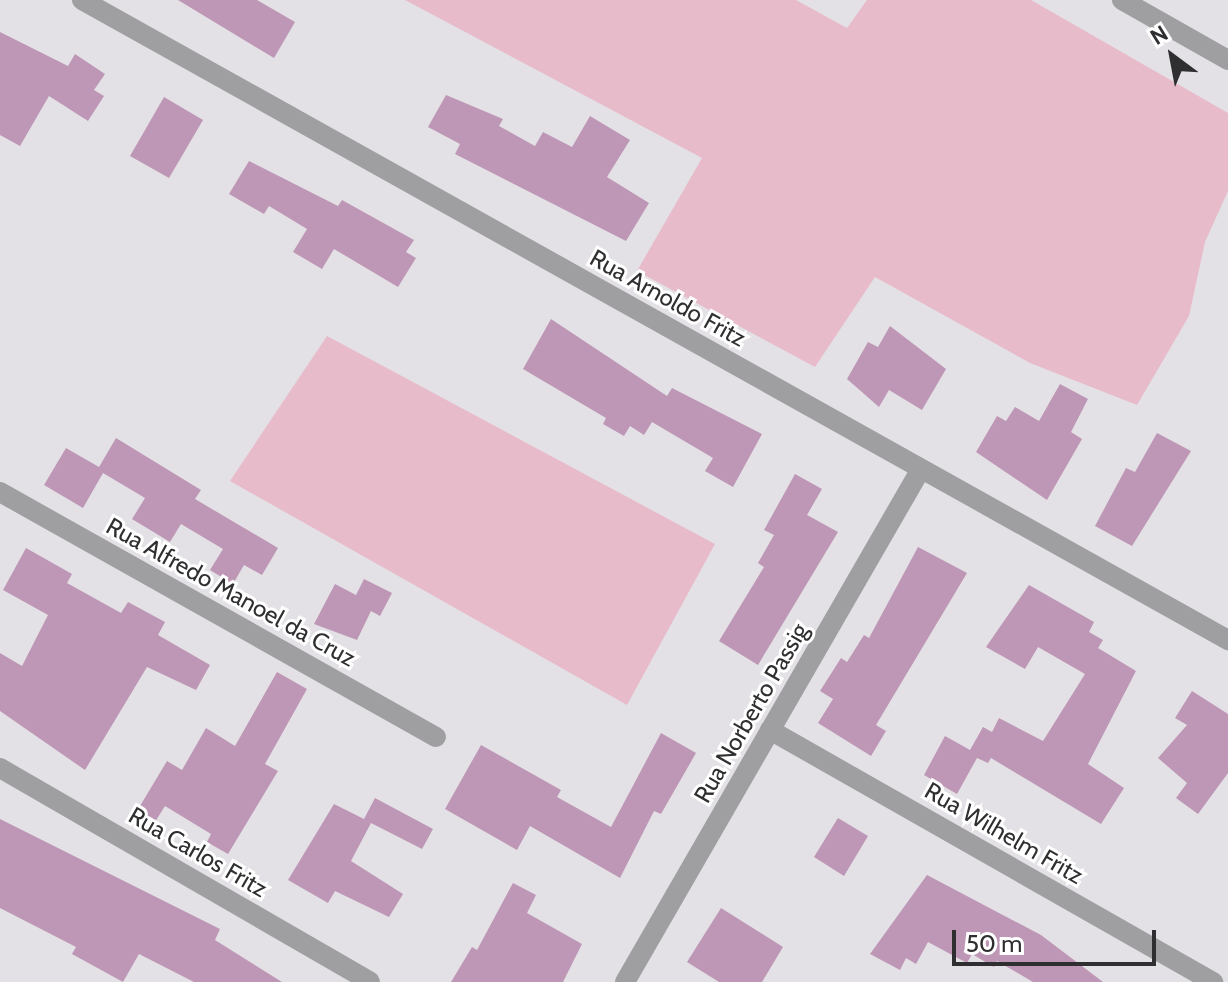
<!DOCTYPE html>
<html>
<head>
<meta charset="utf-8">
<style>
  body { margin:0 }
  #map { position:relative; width:1228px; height:982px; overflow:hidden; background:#e4e1e6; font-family:Cabin,sans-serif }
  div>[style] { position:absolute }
  .green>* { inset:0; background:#e7bbc9 }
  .building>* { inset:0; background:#bd97b5 }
  .street>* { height:20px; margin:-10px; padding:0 10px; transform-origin:10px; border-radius:10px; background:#9f9fa1 }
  span { translate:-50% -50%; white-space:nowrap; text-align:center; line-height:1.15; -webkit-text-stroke:6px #fff; paint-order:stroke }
  .street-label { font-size:24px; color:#2f2e30 }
  .north { position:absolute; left:1132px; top:16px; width:80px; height:80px; -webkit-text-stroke:6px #fff; paint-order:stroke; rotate:328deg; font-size:22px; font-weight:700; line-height:32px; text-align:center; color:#2f2e30 }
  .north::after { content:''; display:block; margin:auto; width:28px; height:36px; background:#2f2e30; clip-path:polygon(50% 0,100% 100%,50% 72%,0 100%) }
  .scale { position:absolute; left:952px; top:930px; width:204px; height:36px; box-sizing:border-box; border:4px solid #2f2e30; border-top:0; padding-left:10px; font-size:24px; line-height:28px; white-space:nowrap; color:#2f2e30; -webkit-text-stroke:6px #fff; paint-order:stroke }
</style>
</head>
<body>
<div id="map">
  <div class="green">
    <div style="clip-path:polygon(405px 0,796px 0,847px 28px,867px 0,1031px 0,1228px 113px,1228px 191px,1205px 242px,1189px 316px,1137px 405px,1030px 363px,875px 277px,815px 367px,637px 271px,702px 158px)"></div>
    <div style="clip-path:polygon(327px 336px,715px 544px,627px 705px,230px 481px)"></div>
  </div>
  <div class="building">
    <div style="clip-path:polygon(178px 0,257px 0,295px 22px,274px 58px)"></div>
    <div style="clip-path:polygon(0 32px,68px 66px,75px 54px,105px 74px,94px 90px,104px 96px,88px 121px,49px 96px,20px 146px,0 135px)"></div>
    <div style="clip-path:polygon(446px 95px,503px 119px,499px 126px,535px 146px,543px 132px,572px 147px,590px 116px,630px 140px,607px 177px,649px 203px,626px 241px,455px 154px,460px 144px,428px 127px)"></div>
    <div style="clip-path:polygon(164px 97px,203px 120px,169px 178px,130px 156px)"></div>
    <div style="clip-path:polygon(249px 161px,338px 206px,342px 200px,414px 240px,406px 252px,416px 258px,398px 287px,334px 249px,322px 269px,293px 252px,307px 229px,269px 206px,264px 214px,229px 194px)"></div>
    <div style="clip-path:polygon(551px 319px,667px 396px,672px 388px,762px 434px,733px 487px,705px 471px,713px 458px,652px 422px,644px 435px,630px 426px,624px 436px,603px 424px,606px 418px,523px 369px)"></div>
    <div style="clip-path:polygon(890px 326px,946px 369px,922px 410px,889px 390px,879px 407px,847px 379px,868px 342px,878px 347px)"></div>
    <div style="clip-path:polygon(1060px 384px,1088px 399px,1071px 432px,1082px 439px,1047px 500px,976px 452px,997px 416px,1006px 421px,1015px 407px,1039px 421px)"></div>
    <div style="clip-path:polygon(1157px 433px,1191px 451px,1132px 546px,1095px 526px,1126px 468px,1135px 472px)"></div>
    <div style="clip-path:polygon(116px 438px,201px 490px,195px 499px,278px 548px,262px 575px,244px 565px,233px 584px,210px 570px,223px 549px,181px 524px,170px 542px,132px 519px,145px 498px,103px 473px,83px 508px,44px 485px,66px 448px,99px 467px)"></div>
    <div style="clip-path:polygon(795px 474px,822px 489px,807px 515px,838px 532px,758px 665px,719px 641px,764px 567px,758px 563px,774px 535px,764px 530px)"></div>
    <div style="clip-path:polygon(918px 547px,967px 573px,876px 725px,886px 731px,871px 756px,818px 723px,833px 699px,820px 691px,841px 658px,847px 662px,864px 635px,869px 638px)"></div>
    <div style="clip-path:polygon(26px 548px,72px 574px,67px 583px,121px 613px,128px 602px,165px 622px,158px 635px,210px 665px,196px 690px,147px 667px,85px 770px,0 711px,0 653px,22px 666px,48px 615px,3px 590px)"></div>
    <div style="clip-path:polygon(364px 579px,392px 593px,380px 616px,371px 611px,357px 640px,314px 624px,335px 584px,356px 595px)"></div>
    <div style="clip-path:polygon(1029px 585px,1094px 622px,1089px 632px,1103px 640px,1098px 648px,1136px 671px,1088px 764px,1124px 788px,1101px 824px,991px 758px,988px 763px,977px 758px,957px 794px,924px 775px,945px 736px,970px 750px,983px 727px,992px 732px,999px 718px,1043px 741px,1085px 674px,1038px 647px,1025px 669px,986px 647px)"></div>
    <div style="clip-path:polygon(277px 672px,307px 689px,265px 764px,278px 771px,228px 854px,207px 842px,211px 834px,165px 806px,155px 822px,137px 811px,167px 761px,182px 770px,206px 728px,235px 746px)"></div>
    <div style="clip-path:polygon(1192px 691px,1228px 714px,1228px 773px,1198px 814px,1176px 798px,1187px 783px,1158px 758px,1187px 725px,1175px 718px)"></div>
    <div style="clip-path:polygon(661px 733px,696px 753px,661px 814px,654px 811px,620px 878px,530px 826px,517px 850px,445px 809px,481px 745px,561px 790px,557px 797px,611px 827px)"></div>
    <div style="clip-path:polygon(375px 798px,433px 829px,422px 849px,371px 823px,351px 861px,403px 894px,389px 917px,335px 891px,328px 903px,288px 880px,334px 804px,364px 819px)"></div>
    <div style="clip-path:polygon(838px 818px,868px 836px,844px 876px,814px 857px)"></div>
    <div style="clip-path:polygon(0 819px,220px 929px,215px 940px,282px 982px,194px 982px,139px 954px,123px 982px,72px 954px,76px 947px,0 908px)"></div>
    <div style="clip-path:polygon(927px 875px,1041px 935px,1103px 982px,1033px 982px,997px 961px,994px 967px,972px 954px,967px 963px,928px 942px,916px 964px,906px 958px,900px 970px,870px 954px)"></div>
    <div style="clip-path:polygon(513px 883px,536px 895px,527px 913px,582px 944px,563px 982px,451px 982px,472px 947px,477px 950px)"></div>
    <div style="clip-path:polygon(721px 908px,783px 947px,762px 982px,719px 982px,687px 962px)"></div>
  </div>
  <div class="street">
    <div style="left:82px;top:0;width:1313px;rotate:29.18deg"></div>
    <div style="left:1122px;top:0;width:122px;rotate:29.5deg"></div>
    <div style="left:0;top:492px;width:500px;rotate:29.33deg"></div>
    <div style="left:770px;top:730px;width:510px;rotate:29.63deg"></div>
    <div style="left:0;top:768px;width:427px;rotate:30deg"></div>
    <div style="left:625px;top:982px;width:592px;rotate:-60.02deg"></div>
  </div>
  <div class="street-label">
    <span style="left:668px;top:298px;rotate:29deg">Rua Arnoldo Fritz</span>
    <span style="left:231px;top:592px;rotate:29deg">Rua Alfredo Manoel da Cruz</span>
    <span style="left:751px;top:713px;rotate:-60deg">Rua Norberto Passig</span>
    <span style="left:1004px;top:833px;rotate:30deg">Rua Wilhelm Fritz</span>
    <span style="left:198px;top:852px;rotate:30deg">Rua Carlos Fritz</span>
  </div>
  <div class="north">N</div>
  <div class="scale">50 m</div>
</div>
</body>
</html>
